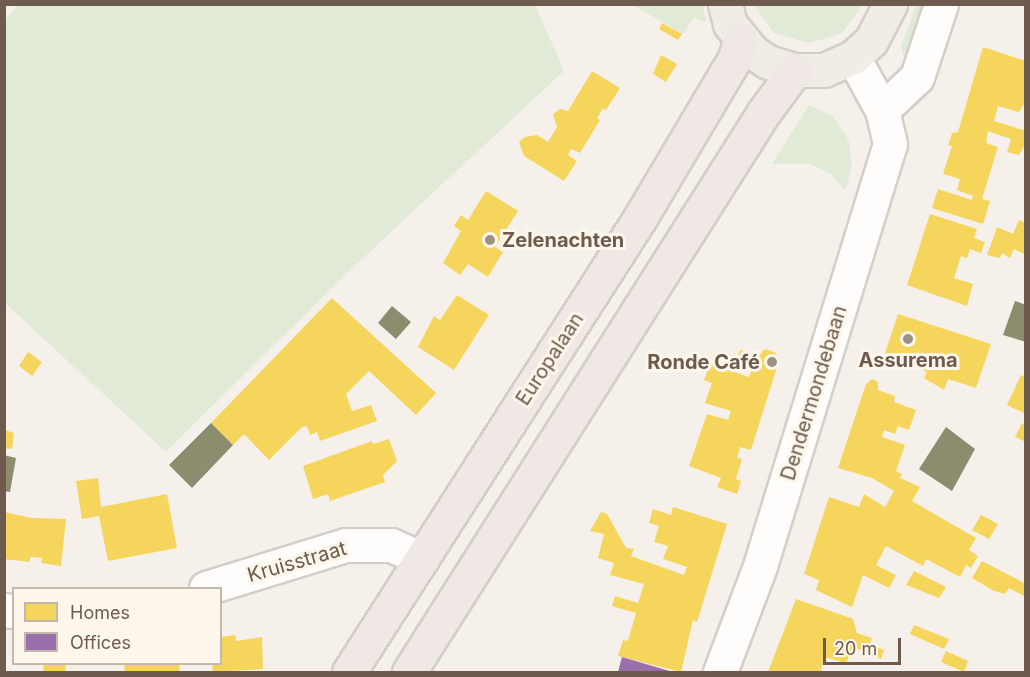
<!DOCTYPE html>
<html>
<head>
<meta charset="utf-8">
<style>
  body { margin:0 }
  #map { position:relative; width:1030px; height:677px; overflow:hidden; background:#f5f1ea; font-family:Inter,sans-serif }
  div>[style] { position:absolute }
  .green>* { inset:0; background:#e1ead6 }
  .homes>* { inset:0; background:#f6d55c }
  .offices>* { inset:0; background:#9970ab }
  .industry>* { inset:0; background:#8c8c6e }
  .roads { filter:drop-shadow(2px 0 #d3cec8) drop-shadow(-2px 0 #d3cec8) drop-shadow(0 2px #d3cec8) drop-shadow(0 -2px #d3cec8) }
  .minor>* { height:33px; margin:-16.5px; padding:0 16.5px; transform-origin:16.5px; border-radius:16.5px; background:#fefdfc }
  .major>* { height:33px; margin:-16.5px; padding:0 16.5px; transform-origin:16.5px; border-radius:16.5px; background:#f0ede6 }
  .highway>* { height:33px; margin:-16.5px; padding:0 16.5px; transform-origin:16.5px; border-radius:16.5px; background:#efe8e5 }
  .dots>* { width:16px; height:16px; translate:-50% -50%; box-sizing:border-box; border:3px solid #fcf6eb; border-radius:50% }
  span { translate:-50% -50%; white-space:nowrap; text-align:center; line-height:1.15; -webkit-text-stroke:6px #fcf6eb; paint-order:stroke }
  .poi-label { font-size:20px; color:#6e5b4e; font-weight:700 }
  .left { translate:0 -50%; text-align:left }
  .right { translate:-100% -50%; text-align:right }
  .street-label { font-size:20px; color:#6e5b4e }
  .frame { position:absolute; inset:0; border:6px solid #6e5b4e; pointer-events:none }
  .legend { position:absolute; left:12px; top:587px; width:210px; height:78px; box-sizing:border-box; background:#fcf6eb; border:2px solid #c3b8ac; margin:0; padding:8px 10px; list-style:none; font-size:18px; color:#6e5b4e }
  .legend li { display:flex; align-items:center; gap:12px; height:30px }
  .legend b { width:30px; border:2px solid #c3b8ac }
  .scale { position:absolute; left:823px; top:638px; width:78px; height:27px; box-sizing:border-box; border:3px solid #6e5b4e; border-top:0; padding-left:8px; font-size:18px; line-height:21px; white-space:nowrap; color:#6e5b4e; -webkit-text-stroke:4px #fcf6eb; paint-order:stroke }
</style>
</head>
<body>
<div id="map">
  <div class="green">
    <div style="clip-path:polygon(19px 5px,535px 5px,564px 71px,349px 271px,166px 452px,5px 303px,5px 20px)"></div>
    <div style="clip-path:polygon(633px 5px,702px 5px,707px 22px,694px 18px,683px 34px)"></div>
    <div style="clip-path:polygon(754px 5px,753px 5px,863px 5px,841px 34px,808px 43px,774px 33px)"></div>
    <div style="clip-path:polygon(916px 5px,927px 5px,906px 65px,901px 47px)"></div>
    <div style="clip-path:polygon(809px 105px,833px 116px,849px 141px,852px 167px,845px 191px,832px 175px,811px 164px,772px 164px)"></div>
  </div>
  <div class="homes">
    <div style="clip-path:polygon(662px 23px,682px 34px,678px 40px,659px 29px)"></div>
    <div style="clip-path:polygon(983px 47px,1026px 61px,1026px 100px,1019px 112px,998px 106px,994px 121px,1026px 131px,1026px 143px,1019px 155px,1007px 152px,1011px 139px,988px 131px,986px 143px,998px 147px,982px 199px,990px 201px,983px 224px,932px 208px,938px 189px,972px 200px,973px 196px,957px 190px,960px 179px,943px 174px,952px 146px,948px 145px,952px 133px,958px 132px)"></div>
    <div style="clip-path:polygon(661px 55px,677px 64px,666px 82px,653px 74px)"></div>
    <div style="clip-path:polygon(592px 71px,620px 88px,606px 110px,603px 108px,597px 118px,600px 120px,580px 153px,571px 149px,568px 155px,577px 161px,564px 181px,524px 156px,519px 142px,525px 137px,537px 135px,548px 142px,557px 127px,553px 114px,560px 109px,568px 111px)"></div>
    <div style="clip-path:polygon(486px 191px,518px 211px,495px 247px,503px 252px,488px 277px,468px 264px,460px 275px,443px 263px,461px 231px,454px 226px,461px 215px,468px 220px)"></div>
    <div style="clip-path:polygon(930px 214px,977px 229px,974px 238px,985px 242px,981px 253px,970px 249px,967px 258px,961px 256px,954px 278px,973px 284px,967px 306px,907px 285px)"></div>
    <div style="clip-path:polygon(1019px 220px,1026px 223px,1026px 255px,1014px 249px,1010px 258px,1002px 253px,1000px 258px,987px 255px,997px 227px,1013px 234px)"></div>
    <div style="clip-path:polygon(457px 295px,489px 315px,454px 370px,418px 347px,434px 316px,440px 320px)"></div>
    <div style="clip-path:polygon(332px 298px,436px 393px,416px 415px,369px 371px,346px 394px,352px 411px,371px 405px,377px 421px,320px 441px,317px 432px,310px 435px,307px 426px,302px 427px,269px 460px,244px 434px,233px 445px,211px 423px)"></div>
    <div style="clip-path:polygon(898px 314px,991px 344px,976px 388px,948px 379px,944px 390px,924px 378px,927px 372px,885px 353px)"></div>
    <div style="clip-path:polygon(766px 349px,776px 353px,778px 364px,751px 450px,740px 447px,737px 458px,742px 459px,736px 479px,741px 481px,737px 494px,717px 487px,721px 478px,689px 466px,707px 414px,728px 420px,731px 411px,705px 403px,712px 383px,704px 380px,710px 364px,749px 377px,751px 371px,735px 366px,740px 350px,756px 355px)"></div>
    <div style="clip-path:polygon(28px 352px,42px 362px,32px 376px,19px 366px)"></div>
    <div style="clip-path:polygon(1021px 375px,1026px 377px,1026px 414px,1007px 405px)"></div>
    <div style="clip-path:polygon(872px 379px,878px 382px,878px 390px,895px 396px,894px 402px,916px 410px,909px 430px,898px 426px,895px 434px,884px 430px,882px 437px,905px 445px,896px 471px,902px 474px,900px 478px,920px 487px,912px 501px,976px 538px,969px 550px,978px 556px,971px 568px,966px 565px,960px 577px,926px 559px,923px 566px,886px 546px,876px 565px,896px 575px,889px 588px,863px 575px,852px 607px,816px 590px,819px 580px,804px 574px,829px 497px,859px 507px,864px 494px,885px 507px,894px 491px,872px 478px,838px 468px,866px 384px)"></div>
    <div style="clip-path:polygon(1022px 423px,1026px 425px,1026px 442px,1015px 437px)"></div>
    <div style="clip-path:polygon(5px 430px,14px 433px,12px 449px,4px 448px)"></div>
    <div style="clip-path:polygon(389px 439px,397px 461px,383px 475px,385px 482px,330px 501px,328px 494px,313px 499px,303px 466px,372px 441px,373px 444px)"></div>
    <div style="clip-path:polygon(98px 478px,101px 507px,167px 494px,177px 548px,108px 561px,99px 516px,82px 519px,76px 481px)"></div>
    <div style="clip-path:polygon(673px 507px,727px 524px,697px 622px,693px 620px,681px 672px,618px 656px,623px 640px,628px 641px,636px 613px,612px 606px,615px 596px,638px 603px,644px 584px,610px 575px,614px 563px,598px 558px,604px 534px,590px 531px,601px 512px,607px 514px,626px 548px,634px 549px,631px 556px,684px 575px,687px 567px,663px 559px,668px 546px,654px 542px,659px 526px,649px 523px,653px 509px,671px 515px)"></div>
    <div style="clip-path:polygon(4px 512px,32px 518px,66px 519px,61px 566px,41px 563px,42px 558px,30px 557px,30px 562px,4px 559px)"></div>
    <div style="clip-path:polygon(981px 515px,998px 524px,989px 539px,972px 530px)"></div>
    <div style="clip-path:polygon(982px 561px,1026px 584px,1026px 597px,1009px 588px,1005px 594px,994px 591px,972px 578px)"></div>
    <div style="clip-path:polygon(914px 571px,946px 587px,939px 598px,906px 585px)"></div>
    <div style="clip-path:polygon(796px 599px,853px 619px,857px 633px,872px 638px,870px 644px,884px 650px,881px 659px,853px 647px,846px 663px,824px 657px,821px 672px,768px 672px)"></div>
    <div style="clip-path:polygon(914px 625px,949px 639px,944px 649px,910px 634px)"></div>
    <div style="clip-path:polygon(235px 635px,236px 641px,262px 637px,263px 669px,213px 672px,212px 664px,220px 664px,220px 637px)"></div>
    <div style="clip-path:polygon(946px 651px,968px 661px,964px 672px,941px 662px)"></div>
    <div style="clip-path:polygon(44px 664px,66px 664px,65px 672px,43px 672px)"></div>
    <div style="clip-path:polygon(124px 664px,179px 664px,180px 672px,125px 672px)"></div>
  </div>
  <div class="offices">
    <div style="clip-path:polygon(622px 657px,673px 672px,618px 672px)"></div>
  </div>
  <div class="industry">
    <div style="clip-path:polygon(1015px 301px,1026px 305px,1026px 342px,1003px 335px)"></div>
    <div style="clip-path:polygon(392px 306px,411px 322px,396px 339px,378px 323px)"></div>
    <div style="clip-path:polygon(211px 423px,233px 445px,192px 488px,169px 465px)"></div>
    <div style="clip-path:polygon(946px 427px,975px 449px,952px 491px,919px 469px)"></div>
    <div style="clip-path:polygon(4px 455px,16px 458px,10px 492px,4px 491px)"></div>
  </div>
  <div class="roads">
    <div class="minor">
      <div style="left:882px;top:110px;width:48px;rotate:-43.3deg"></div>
      <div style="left:917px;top:77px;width:77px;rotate:-71.8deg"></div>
      <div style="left:206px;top:588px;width:146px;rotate:-17.1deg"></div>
      <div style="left:346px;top:545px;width:45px"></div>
      <div style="left:391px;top:545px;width:34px;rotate:24deg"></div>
      <div style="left:4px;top:610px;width:10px;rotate:6deg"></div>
      <div style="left:720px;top:672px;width:113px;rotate:-69.3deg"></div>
      <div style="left:760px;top:566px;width:442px;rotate:-72.9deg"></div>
      <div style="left:890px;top:144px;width:35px;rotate:-103deg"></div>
      <div style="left:882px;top:110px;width:60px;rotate:-118.7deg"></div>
    </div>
    <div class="major">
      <div style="left:725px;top:4px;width:21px;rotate:76deg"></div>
      <div style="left:730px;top:24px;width:36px;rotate:51deg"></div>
      <div style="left:753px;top:52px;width:18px;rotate:34deg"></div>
      <div style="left:768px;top:62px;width:28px;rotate:17deg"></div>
      <div style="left:795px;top:70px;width:29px"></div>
      <div style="left:824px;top:70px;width:32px;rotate:-24deg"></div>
      <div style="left:853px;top:57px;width:24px;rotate:-42deg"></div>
      <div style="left:871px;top:41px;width:42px;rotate:-62.8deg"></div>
    </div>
    <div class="highway">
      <div style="left:349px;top:672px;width:539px;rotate:-57.34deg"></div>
      <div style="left:640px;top:218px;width:186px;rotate:-59.3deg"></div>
      <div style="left:735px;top:58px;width:19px;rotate:-74deg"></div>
      <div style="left:409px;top:672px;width:663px;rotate:-57.63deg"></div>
      <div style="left:764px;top:112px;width:52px;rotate:-53.6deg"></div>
    </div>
  </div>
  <div class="dots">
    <div style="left:490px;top:240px;background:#9d9085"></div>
    <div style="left:908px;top:339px;background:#9d9085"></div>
    <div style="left:772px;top:362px;background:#9d9085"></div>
  </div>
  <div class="poi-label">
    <span class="left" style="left:502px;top:240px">Zelenachten</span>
    <span style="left:908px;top:360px">Assurema</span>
    <span class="right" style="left:760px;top:362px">Ronde Café</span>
  </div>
  <div class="street-label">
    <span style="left:550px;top:359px;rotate:-57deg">Europalaan</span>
    <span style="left:814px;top:393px;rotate:-73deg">Dendermondebaan</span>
    <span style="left:297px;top:562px;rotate:-16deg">Kruisstraat</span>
  </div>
  <div class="frame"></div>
  <ul class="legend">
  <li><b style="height:16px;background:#f6d55c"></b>Homes</li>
  <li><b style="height:16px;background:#9970ab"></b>Offices</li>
  </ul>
  <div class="scale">20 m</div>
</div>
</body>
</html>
